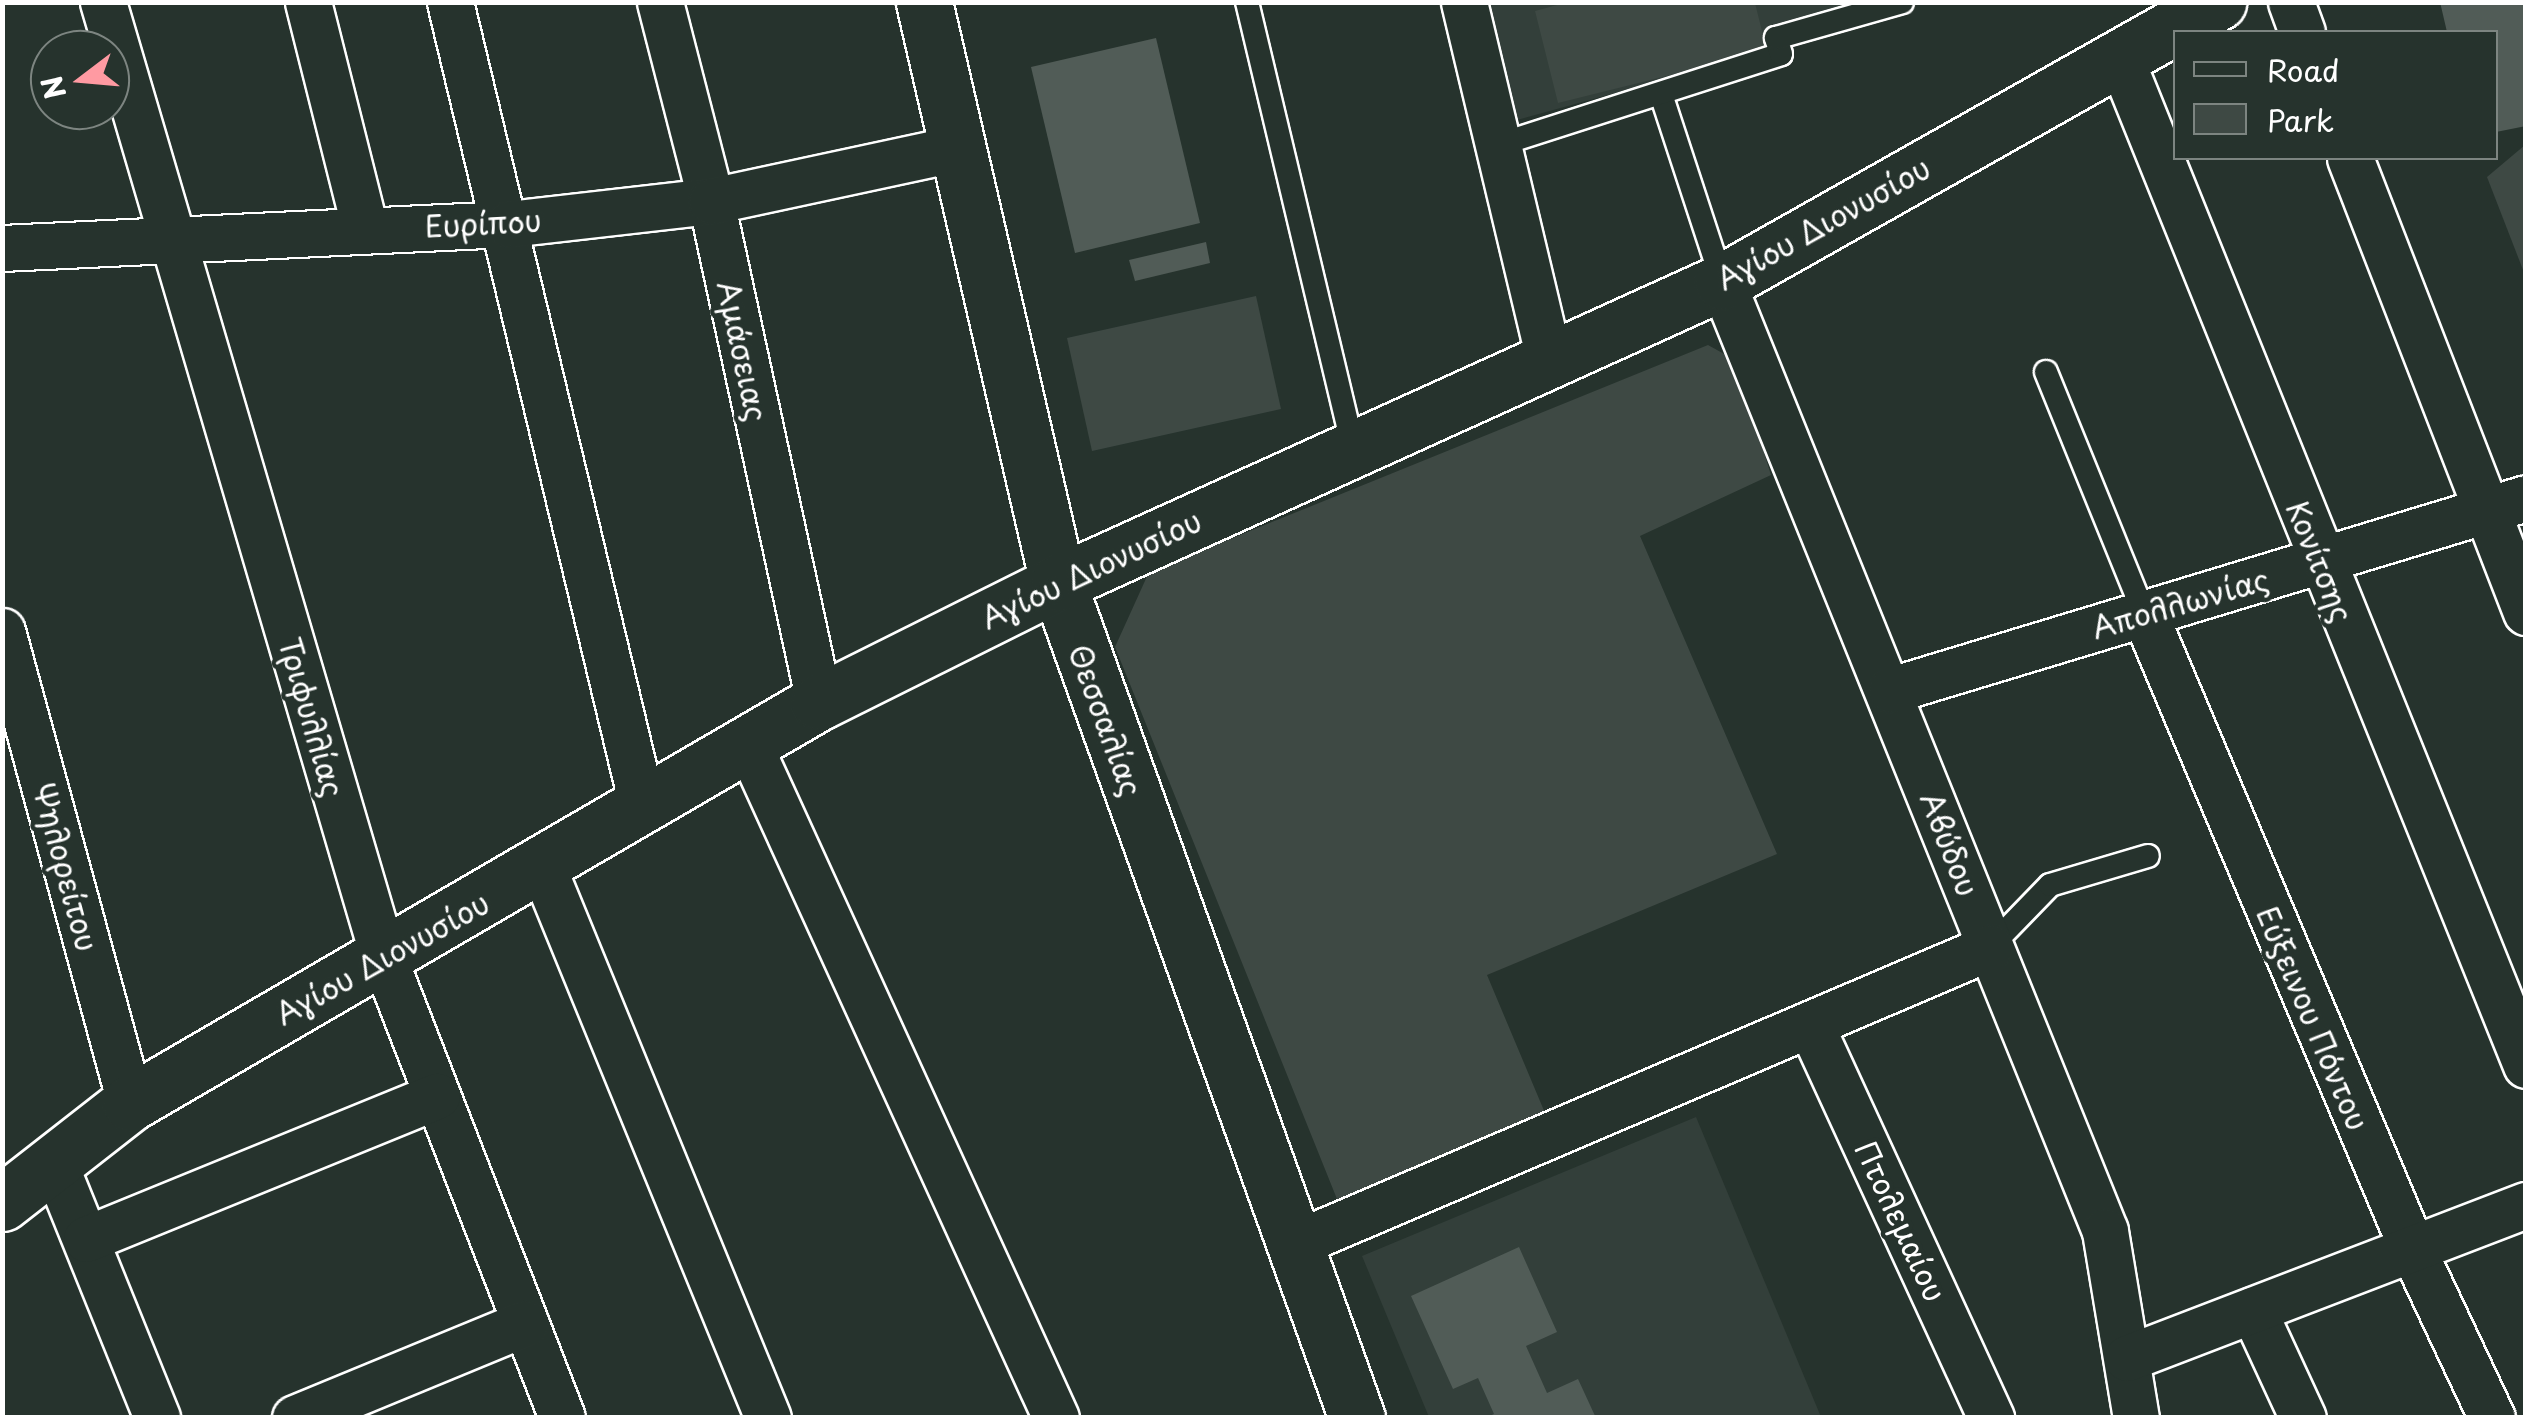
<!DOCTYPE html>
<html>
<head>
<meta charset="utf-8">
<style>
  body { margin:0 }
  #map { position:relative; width:2528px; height:1420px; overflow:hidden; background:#26332d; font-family:"Playpen Sans",sans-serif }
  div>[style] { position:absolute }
  .built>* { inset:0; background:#333f3a }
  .green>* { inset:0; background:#3e4944 }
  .building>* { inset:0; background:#515c57 }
  .roads { filter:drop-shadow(2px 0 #fff) drop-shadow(-2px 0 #fff) drop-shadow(0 2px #fff) drop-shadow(0 -2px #fff) }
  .service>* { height:22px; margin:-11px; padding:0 11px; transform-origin:11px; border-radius:11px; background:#26332d }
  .minor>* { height:45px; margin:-22.5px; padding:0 22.5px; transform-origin:22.5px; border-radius:22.5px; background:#26332d }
  .tertiary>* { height:55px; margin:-27.5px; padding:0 27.5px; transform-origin:27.5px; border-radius:27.5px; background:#26332d }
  span { translate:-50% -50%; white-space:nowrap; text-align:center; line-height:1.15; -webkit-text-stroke:9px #26332d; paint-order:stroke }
  .street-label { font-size:30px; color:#fff }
  .frame { position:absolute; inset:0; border:5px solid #fff; pointer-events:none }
  .legend { position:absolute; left:2173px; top:30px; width:325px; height:130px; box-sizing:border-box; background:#26332d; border:2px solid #7d8581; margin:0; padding:12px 18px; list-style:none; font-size:30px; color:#fff }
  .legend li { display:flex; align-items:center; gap:20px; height:50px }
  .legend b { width:50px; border:2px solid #7d8581 }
  .north { position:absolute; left:30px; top:30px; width:100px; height:100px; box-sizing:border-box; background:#26332d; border:2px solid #7d8581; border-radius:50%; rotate:254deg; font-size:28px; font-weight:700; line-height:40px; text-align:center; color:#fff }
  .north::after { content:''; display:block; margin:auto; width:35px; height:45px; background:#ff9aa2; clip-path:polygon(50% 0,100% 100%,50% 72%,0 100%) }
</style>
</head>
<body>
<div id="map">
  <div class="built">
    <div style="clip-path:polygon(1488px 3px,1853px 3px,1767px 32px,1772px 50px,1517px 120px)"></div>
    <div style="clip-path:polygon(1696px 1117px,1821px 1417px,1429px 1417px,1362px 1256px)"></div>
  </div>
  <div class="green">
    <div style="clip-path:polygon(1568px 2px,1755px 3px,1767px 51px,1558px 103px,1535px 11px)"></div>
    <div style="clip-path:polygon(2525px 145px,2526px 145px,2525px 275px,2487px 177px)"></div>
    <div style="clip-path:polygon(1256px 296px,1281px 409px,1092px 451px,1067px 338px)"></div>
    <div style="clip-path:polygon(1708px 345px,1735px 360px,1771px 475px,1640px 536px,1777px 854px,1487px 975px,1545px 1113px,1339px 1204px,1115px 647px,1149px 572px)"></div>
  </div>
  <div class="building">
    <div style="clip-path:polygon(2440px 2px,2526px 2px,2526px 126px,2496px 132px,2496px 32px,2447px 32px)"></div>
    <div style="clip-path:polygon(1156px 38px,1200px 223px,1075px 253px,1031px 67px)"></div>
    <div style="clip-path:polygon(1206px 242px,1210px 263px,1135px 281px,1129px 260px)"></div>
    <div style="clip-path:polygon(1519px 1247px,1557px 1332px,1526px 1346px,1547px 1393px,1578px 1379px,1596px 1418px,1485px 1418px,1494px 1414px,1478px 1378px,1453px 1389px,1411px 1296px)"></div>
  </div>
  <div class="roads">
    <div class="service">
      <div style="left:1247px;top:2px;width:458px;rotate:76.6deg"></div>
      <div style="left:1661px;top:94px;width:197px;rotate:71.9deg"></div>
      <div style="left:1498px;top:145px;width:297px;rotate:-17.8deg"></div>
      <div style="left:1781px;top:54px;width:17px;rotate:-107deg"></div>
      <div style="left:1776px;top:38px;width:131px;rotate:-15.9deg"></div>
      <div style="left:2046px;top:372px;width:260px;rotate:67.9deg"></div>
      <div style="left:1990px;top:947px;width:86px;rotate:-45.9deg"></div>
      <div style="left:2050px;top:885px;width:102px;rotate:-16.5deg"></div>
    </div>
    <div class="minor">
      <div style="left:103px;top:2px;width:994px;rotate:73.64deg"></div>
      <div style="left:383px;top:956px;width:495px;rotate:68.8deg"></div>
      <div style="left:308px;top:2px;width:234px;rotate:75.9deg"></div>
      <div style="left:450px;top:2px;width:821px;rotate:76.54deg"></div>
      <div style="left:660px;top:2px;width:205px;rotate:75.6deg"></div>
      <div style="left:711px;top:201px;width:513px;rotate:77.83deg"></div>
      <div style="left:1464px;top:2px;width:370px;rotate:76.6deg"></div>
      <div style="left:2291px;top:2px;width:32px;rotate:70deg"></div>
      <div style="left:2119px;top:55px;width:1089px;rotate:68.05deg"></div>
      <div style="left:2350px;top:158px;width:487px;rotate:68.8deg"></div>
      <div style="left:2px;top:248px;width:507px;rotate:-2.72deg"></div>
      <div style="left:508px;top:224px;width:204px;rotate:-6.5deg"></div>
      <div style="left:711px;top:201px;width:253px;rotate:-12.1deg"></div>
      <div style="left:1722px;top:282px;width:1023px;rotate:68.02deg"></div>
      <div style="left:2105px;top:1231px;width:190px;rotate:80.6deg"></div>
      <div style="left:2144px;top:613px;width:689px;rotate:67.12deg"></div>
      <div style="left:2412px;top:1248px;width:188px;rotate:64.8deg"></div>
      <div style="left:2px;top:631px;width:489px;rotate:74.8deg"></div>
      <div style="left:1891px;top:690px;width:663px;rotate:-16.82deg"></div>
      <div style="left:748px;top:743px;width:742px;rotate:65.47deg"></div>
      <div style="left:543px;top:868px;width:594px;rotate:67.75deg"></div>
      <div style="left:1810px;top:1024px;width:434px;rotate:65.3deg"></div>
      <div style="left:55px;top:1165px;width:273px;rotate:68deg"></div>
      <div style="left:86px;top:1239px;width:379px;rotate:-22.2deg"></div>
      <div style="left:1292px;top:1245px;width:759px;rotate:-23.12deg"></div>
      <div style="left:2253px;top:1310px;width:119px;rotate:65.2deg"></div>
      <div style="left:2127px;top:1358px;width:427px;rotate:-21deg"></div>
      <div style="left:295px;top:1418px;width:249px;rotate:-22.4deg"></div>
    </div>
    <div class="tertiary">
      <div style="left:924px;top:2px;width:596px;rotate:77.01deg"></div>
      <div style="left:1058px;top:583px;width:887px;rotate:70.3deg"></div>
      <div style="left:2px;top:1203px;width:162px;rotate:-38deg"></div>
      <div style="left:130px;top:1103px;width:797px;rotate:-30.2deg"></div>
      <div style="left:819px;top:702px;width:267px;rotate:-26.5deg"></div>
      <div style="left:1058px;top:583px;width:729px;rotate:-24.39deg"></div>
      <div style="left:1722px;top:282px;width:570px;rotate:-29.45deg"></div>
    </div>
  </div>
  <div class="street-label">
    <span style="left:483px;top:223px;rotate:-3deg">Ευρίπου</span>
    <span style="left:1823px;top:223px;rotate:-29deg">Αγίου Διονυσίου</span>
    <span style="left:743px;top:351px;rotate:78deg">Αμάσειας</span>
    <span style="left:2320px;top:561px;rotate:68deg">Κονίτσης</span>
    <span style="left:1091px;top:569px;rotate:-25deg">Αγίου Διονυσίου</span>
    <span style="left:2180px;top:603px;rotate:-16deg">Απολλωνίας</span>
    <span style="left:312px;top:717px;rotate:74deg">Τριφυλλίας</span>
    <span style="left:1106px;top:720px;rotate:70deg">Θεσσαλίας</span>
    <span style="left:1950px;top:844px;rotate:69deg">Αβύδου</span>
    <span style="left:66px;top:867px;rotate:75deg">Ψηλορείτου</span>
    <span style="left:382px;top:958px;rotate:-29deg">Αγίου Διονυσίου</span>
    <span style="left:2313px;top:1018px;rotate:67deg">Εύξεινου Πόντου</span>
    <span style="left:1901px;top:1221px;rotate:65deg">Πτολεμαίου</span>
  </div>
  <div class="frame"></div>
  <ul class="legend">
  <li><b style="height:12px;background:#26332d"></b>Road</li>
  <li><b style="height:28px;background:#3e4944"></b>Park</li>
  </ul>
  <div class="north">N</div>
</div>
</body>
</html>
